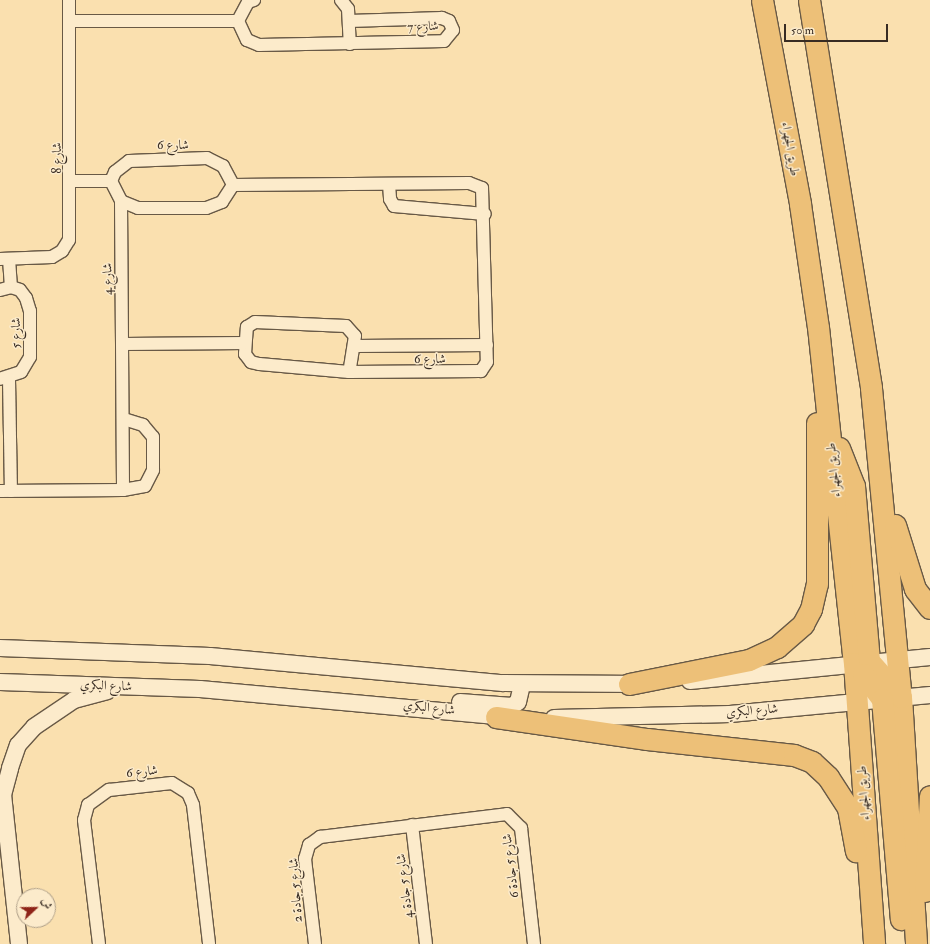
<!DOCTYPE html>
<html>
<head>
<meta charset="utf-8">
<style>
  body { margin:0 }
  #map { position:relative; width:930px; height:944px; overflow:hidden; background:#fae0af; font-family:"IM FELL Double Pica",Amiri,serif }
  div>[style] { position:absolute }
  .roads { filter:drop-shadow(1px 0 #685946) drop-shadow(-1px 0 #685946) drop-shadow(0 1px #685946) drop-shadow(0 -1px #685946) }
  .street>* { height:12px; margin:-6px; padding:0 6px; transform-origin:6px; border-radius:6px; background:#fcebcb }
  .secondary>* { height:16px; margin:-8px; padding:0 8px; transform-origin:8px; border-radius:8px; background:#fcebcb }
  .highway>* { height:21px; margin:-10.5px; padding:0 10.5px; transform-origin:10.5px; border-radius:10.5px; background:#edc078 }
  span { translate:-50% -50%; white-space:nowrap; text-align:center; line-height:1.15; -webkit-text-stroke:3px #fcebcb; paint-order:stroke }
  .street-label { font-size:13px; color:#382c23 }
  .north { position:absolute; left:16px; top:888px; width:40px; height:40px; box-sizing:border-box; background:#fcebcb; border:1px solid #ae9f88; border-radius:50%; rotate:68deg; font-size:11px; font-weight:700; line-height:16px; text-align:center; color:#382c23 }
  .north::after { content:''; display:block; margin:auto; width:14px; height:18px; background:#8f2418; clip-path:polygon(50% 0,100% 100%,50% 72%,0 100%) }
  .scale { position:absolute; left:784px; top:24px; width:104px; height:18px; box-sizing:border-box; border:2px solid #382c23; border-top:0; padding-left:5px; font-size:12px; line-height:14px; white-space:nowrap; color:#382c23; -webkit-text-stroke:3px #fcebcb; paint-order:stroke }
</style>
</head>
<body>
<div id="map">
  <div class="roads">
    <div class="street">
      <div style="left:254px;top:0;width:6px;rotate:162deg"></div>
      <div style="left:248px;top:2px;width:21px;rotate:118deg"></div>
      <div style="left:238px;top:21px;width:21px;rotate:65deg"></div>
      <div style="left:247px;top:40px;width:13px;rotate:23deg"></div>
      <div style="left:259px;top:45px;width:185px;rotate:-1.2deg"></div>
      <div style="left:444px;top:41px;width:14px;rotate:-51deg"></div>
      <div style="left:453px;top:30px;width:10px;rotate:-114deg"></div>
      <div style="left:449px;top:21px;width:8px;rotate:-157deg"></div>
      <div style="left:442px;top:18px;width:93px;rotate:178.2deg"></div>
      <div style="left:341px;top:0;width:11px;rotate:52deg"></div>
      <div style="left:348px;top:9px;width:35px;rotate:87deg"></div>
      <div style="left:70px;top:21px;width:168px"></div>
      <div style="left:71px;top:181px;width:40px"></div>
      <div style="left:111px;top:181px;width:22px;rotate:63deg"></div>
      <div style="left:121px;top:201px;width:289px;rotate:89.6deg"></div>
      <div style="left:111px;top:181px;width:10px;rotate:-66deg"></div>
      <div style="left:115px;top:172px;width:18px;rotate:-38deg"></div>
      <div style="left:129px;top:161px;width:78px;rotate:-2.2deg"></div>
      <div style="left:207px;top:158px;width:18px;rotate:27deg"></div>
      <div style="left:223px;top:166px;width:21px;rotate:62deg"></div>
      <div style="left:233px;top:185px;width:20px;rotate:123deg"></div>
      <div style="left:222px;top:202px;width:17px;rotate:159deg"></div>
      <div style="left:206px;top:208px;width:68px;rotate:180deg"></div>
      <div style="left:138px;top:208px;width:18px;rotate:-158deg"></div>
      <div style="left:389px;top:184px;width:15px;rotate:86deg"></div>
      <div style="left:390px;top:199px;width:8px;rotate:60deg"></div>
      <div style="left:394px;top:206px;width:91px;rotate:5deg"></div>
      <div style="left:233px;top:185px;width:236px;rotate:-0.5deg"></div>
      <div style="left:469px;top:183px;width:14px;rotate:21deg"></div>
      <div style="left:482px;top:188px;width:174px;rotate:88.4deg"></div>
      <div style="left:487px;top:362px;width:11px;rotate:124deg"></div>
      <div style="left:481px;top:371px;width:132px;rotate:179.6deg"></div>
      <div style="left:349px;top:372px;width:90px;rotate:-174.9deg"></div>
      <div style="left:259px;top:364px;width:8px;rotate:-166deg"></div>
      <div style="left:251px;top:362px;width:10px;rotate:-127deg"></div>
      <div style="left:245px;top:354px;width:27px;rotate:-86deg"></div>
      <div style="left:247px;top:327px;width:9px;rotate:-32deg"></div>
      <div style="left:255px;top:322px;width:91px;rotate:2.5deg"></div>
      <div style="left:346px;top:326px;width:13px;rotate:48deg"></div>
      <div style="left:355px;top:336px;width:36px;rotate:99deg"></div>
      <div style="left:0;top:259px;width:52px;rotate:-2.2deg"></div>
      <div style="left:52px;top:257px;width:12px;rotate:-31deg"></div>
      <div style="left:62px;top:251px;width:13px;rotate:-58deg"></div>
      <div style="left:69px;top:240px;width:240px;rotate:-90deg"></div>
      <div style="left:9px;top:259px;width:28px;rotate:86deg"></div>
      <div style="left:0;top:290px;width:11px;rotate:-15deg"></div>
      <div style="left:11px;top:287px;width:9px;rotate:18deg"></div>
      <div style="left:20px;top:290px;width:10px;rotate:53deg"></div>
      <div style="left:26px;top:298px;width:14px;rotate:73deg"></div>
      <div style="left:30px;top:311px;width:46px;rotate:90deg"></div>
      <div style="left:30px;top:357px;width:17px;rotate:121deg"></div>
      <div style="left:21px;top:372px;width:22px;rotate:162deg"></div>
      <div style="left:123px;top:344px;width:122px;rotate:-0.5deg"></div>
      <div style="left:355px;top:346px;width:132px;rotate:-0.4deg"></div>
      <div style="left:9px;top:379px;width:112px;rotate:89deg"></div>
      <div style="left:0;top:491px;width:123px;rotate:-0.5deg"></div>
      <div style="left:123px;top:490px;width:22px;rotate:-10deg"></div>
      <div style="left:145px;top:486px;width:18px;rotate:-63deg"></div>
      <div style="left:153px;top:470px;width:33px;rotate:-90deg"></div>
      <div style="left:153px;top:437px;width:16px;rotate:-130deg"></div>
      <div style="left:143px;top:425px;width:21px;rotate:-163deg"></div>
      <div style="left:412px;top:825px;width:120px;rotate:83.3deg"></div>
      <div style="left:99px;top:944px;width:125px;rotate:-96.9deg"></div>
      <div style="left:84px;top:820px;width:16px;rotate:-75deg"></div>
      <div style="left:88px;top:805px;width:26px;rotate:-36deg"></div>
      <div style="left:109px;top:790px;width:63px;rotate:-6.3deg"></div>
      <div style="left:172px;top:783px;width:19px;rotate:32deg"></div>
      <div style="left:188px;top:793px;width:13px;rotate:67deg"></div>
      <div style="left:193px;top:805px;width:140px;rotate:83.4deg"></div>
      <div style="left:315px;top:944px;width:86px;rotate:-96.7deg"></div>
      <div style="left:305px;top:859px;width:15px;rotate:-74deg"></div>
      <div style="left:309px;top:845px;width:14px;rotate:-36deg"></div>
      <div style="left:320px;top:837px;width:188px;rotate:-7deg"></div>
      <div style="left:507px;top:814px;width:20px;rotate:45deg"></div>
      <div style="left:521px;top:828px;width:117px;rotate:83.6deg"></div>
    </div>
    <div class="secondary">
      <div style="left:0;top:648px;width:210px;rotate:2.2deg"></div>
      <div style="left:210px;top:656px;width:294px;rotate:5.3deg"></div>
      <div style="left:503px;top:683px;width:138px;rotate:0.4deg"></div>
      <div style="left:690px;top:681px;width:241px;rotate:-5.7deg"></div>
      <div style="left:0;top:682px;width:200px;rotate:2deg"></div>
      <div style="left:200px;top:689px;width:308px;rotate:5.2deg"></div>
      <div style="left:460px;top:702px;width:52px;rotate:4.4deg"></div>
      <div style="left:512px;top:706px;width:7px;rotate:-34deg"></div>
      <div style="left:518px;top:702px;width:18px;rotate:-77deg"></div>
      <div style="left:554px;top:718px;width:176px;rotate:-1.3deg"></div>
      <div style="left:730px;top:714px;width:201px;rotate:-5.4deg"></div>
      <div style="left:19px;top:944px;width:150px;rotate:-96.1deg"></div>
      <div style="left:3px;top:795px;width:28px;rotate:-75deg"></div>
      <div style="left:10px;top:768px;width:24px;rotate:-71deg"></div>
      <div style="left:18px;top:745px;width:24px;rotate:-48deg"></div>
      <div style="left:34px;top:727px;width:48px;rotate:-34deg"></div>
      <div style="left:74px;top:700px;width:34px;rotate:-15deg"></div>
    </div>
    <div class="highway">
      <div style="left:762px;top:0;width:208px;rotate:79.4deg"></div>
      <div style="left:800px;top:204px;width:124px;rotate:81.7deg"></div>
      <div style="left:818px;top:327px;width:338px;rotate:83.9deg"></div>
      <div style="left:854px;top:663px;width:282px;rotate:85.9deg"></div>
      <div style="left:809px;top:0;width:393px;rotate:80.9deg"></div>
      <div style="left:871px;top:388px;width:310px;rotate:84.5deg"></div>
      <div style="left:901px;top:697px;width:247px;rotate:86.5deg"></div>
      <div style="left:839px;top:448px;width:41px;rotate:68.5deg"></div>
      <div style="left:854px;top:486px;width:176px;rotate:85.1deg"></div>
      <div style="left:869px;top:661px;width:48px;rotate:48.4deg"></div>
      <div style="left:895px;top:525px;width:67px;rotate:72.6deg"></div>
      <div style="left:915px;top:589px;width:24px;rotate:52deg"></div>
      <div style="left:863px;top:674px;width:31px;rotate:53deg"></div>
      <div style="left:882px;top:699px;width:221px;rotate:85.1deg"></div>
      <div style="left:629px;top:684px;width:122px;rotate:-11.3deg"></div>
      <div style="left:749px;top:660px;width:31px;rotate:-25deg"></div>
      <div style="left:777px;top:647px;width:35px;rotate:-41deg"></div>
      <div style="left:803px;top:624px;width:17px;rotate:-62deg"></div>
      <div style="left:811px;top:609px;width:26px;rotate:-77deg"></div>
      <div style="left:817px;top:584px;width:161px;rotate:-90deg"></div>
      <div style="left:496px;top:717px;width:153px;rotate:8.3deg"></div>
      <div style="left:647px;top:739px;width:148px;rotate:6.2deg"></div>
      <div style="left:794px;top:755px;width:19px;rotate:21deg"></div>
      <div style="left:812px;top:762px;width:22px;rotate:43deg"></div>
      <div style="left:828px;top:777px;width:37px;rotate:57deg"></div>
      <div style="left:848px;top:808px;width:44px;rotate:79.5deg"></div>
      <div style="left:925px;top:891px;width:95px;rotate:-87deg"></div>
    </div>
  </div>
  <div class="street-label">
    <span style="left:423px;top:27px;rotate:-3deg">شارع 7</span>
    <span style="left:173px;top:145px">شارع 6</span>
    <span style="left:790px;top:149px;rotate:80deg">طريق الجهراء</span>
    <span style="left:57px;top:158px;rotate:-90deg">شارع 8</span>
    <span style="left:108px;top:279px;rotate:-91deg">شارع 4</span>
    <span style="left:16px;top:333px;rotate:-90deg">شارع 5</span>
    <span style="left:430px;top:359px">شارع 6</span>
    <span style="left:834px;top:470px;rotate:-96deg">طريق الجهراء</span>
    <span style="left:106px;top:686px;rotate:2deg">شارع البكري</span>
    <span style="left:429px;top:708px;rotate:6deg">شارع البكري</span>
    <span style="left:752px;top:711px;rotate:-5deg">شارع البكري</span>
    <span style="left:142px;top:772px;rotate:-6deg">شارع 6</span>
    <span style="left:864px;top:793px;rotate:-94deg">طريق الجهراء</span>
    <span style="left:511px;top:866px;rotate:-97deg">شارع 5 جادة 6</span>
    <span style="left:405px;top:886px;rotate:-97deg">شارع 5 جادة 4</span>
    <span style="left:296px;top:890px;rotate:-94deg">شارع 5 جادة 2</span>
  </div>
  <div class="north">ش</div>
  <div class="scale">50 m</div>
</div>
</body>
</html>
